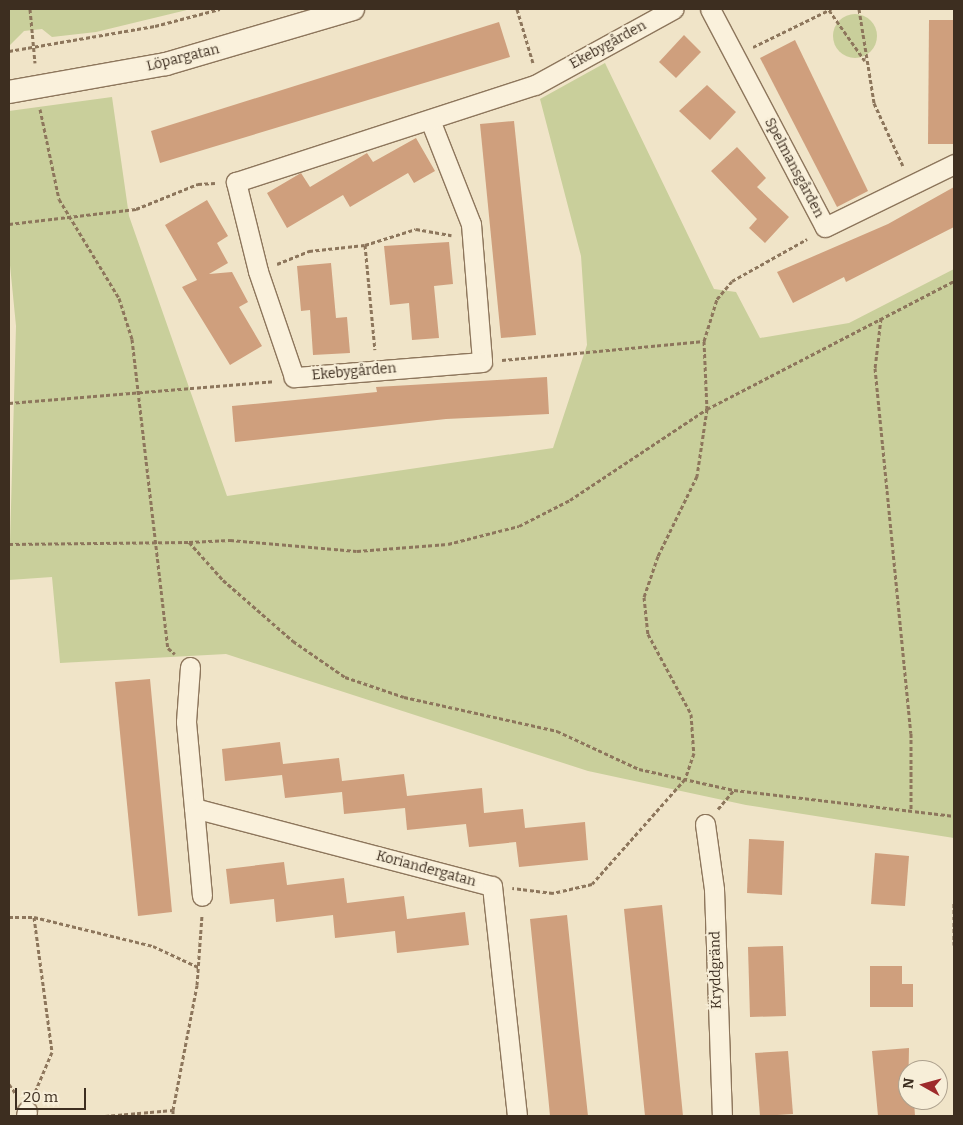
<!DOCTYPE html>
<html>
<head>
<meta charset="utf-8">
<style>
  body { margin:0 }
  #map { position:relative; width:963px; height:1125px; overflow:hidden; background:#f0e4c8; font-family:Bitter,serif }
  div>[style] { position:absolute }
  .green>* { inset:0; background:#c9cf9b }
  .round { border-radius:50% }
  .building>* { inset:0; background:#cf9f7d }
  .path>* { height:3px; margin-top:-1.5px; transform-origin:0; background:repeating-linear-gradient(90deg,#8d765c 0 4px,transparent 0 6.5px) }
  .roads { filter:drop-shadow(1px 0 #8d765c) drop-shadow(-1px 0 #8d765c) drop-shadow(0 1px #8d765c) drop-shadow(0 -1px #8d765c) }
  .minor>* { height:19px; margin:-9.5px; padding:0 9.5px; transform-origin:9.5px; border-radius:9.5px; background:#faf1dc }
  .tertiary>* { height:22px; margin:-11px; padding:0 11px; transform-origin:11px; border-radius:11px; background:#faf1dc }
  span { translate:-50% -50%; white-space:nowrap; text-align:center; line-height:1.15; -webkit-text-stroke:4px #f7eed8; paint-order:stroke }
  .street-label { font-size:14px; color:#3d2e20 }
  .frame { position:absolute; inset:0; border:10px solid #3d2e20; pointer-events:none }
  .north { position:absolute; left:898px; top:1060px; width:50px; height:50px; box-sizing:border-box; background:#f7eed8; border:1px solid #ada18e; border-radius:50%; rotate:277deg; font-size:14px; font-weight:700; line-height:20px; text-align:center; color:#3d2e20 }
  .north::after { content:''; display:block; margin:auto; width:18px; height:22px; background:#9e2a2b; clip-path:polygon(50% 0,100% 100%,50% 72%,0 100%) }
  .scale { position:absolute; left:15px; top:1088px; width:71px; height:22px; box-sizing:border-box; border:2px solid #3d2e20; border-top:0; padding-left:6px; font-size:15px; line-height:18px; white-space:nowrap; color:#3d2e20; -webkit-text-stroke:4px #f7eed8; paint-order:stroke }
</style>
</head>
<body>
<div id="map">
  <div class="green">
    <div style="clip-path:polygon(9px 9px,191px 9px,96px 32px,52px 37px,42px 29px,24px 31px,9px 46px)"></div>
    <div class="round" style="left:833px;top:14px;width:44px;height:44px"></div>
    <div style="clip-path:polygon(605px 63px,714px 289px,736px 292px,760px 338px,849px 323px,954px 269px,954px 838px,746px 805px,588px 771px,226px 654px,60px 663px,52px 577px,9px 580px,16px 326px,9px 255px,9px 111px,112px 97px,129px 216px,227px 496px,553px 448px,587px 345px,581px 256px,540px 99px)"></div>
  </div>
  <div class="building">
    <div style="clip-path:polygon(929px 20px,954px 20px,954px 144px,928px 144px)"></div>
    <div style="clip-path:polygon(499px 22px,510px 57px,160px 163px,151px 131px)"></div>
    <div style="clip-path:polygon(684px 35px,701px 52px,676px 78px,659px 62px)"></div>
    <div style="clip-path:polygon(795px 40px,868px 191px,837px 207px,760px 58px)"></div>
    <div style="clip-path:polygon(707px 85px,736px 112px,710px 140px,679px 111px)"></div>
    <div style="clip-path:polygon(514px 121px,536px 335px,501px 338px,480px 124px)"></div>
    <div style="clip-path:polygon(416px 138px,435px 171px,414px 183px,408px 173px,350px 207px,343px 195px,287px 228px,267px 193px,301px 173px,310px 187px,367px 153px,373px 162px)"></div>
    <div style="clip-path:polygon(737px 147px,766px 178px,757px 187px,789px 217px,765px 243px,749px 228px,757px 219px,711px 171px)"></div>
    <div style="clip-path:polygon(954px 187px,954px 227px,846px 282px,844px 277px,793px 303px,777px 272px,888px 224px)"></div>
    <div style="clip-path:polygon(207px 200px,228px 236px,217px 243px,228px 263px,209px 274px,232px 272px,248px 302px,239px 307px,262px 346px,230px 365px,182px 287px,197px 280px,165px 225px)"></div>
    <div style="clip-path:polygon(449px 242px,453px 284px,434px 286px,439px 338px,412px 340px,409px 303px,390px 305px,384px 246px)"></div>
    <div style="clip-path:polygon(331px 263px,336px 318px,347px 317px,350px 353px,313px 355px,310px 310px,301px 311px,297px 266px)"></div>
    <div style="clip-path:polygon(547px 377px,549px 414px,446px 419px,235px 442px,232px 406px,377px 392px,376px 387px)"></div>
    <div style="clip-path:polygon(150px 679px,172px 912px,138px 916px,115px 682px)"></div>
    <div style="clip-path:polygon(280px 742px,283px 764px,339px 758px,342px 781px,404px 774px,407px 796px,482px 788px,484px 813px,523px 809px,525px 828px,585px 822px,588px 860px,519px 867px,516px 842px,469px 847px,466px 824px,407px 830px,405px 808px,344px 814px,342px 792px,285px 798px,282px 775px,225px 781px,222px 749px)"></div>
    <div style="clip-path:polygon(749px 839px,784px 841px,782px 895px,747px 893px)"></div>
    <div style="clip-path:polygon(875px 853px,909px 856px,905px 906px,871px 904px)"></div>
    <div style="clip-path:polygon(284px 862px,287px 885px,344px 878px,347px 903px,404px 896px,407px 919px,465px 912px,469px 945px,397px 953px,395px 931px,335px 938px,333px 915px,276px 922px,274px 899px,230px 904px,226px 869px)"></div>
    <div style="clip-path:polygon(662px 905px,668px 964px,683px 1116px,645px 1116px,624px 909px)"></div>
    <div style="clip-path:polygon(567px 915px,579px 1033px,588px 1116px,550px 1116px,548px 1095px,530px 919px)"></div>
    <div style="clip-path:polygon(783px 946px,786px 1016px,750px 1017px,748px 947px)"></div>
    <div style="clip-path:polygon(870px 966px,902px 966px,902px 984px,913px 984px,913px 1007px,870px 1007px)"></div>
    <div style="clip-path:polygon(909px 1048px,908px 1100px,914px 1100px,915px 1116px,878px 1116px,872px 1051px)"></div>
    <div style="clip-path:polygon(788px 1051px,793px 1114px,760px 1116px,755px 1053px)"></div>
  </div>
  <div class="path">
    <div style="left:30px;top:9px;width:54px;rotate:84.7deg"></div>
    <div style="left:517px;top:9px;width:56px;rotate:73.5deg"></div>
    <div style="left:859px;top:9px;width:95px;rotate:80.9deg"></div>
    <div style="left:874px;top:103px;width:69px;rotate:65.3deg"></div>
    <div style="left:829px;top:10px;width:62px;rotate:54.8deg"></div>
    <div style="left:753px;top:47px;width:87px;rotate:-26deg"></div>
    <div style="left:9px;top:51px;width:148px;rotate:-9.7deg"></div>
    <div style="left:155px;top:26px;width:67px;rotate:-14.7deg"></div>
    <div style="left:40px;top:109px;width:92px;rotate:78.1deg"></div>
    <div style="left:59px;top:199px;width:116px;rotate:58.8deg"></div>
    <div style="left:119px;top:298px;width:43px;rotate:72.4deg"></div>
    <div style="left:132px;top:339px;width:311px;rotate:83.4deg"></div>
    <div style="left:168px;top:648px;width:9px;rotate:41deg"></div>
    <div style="left:9px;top:224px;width:128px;rotate:-6.7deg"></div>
    <div style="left:136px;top:209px;width:67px;rotate:-22deg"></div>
    <div style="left:198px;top:184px;width:17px;rotate:-3deg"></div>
    <div style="left:365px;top:245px;width:53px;rotate:-17.4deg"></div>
    <div style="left:416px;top:229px;width:36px;rotate:10deg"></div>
    <div style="left:277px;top:264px;width:35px;rotate:-22deg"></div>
    <div style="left:309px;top:251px;width:56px;rotate:-6.1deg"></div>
    <div style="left:365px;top:245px;width:105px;rotate:84.6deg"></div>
    <div style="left:881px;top:318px;width:50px;rotate:96.8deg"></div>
    <div style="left:875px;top:368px;width:367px;rotate:84.4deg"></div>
    <div style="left:911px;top:733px;width:77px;rotate:90deg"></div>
    <div style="left:704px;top:341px;width:44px;rotate:-72.8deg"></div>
    <div style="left:717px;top:299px;width:23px;rotate:-50deg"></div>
    <div style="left:732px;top:281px;width:86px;rotate:-29.2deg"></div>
    <div style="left:502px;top:360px;width:203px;rotate:-5.4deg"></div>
    <div style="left:704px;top:341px;width:68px;rotate:87.5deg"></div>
    <div style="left:707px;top:409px;width:68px;rotate:98.5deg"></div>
    <div style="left:697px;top:476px;width:89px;rotate:116deg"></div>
    <div style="left:658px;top:556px;width:43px;rotate:108.9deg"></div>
    <div style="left:644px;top:597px;width:37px;rotate:84deg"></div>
    <div style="left:648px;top:634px;width:91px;rotate:61.7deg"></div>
    <div style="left:691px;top:714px;width:39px;rotate:86deg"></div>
    <div style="left:694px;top:753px;width:28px;rotate:109deg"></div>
    <div style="left:685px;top:779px;width:140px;rotate:131.5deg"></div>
    <div style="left:592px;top:884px;width:40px;rotate:167deg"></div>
    <div style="left:553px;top:893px;width:41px;rotate:-173deg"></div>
    <div style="left:9px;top:403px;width:266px;rotate:-4.7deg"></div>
    <div style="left:189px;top:542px;width:41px;rotate:-2.8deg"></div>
    <div style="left:230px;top:540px;width:127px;rotate:5deg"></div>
    <div style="left:357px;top:551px;width:91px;rotate:-4.4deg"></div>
    <div style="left:448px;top:544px;width:73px;rotate:-14.2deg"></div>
    <div style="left:519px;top:526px;width:57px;rotate:-27deg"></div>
    <div style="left:570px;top:500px;width:164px;rotate:-33.6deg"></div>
    <div style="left:707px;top:409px;width:278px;rotate:-27.4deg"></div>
    <div style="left:9px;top:544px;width:180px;rotate:-0.6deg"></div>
    <div style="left:189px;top:542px;width:51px;rotate:48.2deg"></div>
    <div style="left:223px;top:580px;width:93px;rotate:41.1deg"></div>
    <div style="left:293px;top:641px;width:63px;rotate:34.7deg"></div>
    <div style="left:345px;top:677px;width:62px;rotate:18.7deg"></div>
    <div style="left:404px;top:697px;width:157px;rotate:12.5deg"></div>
    <div style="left:557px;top:731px;width:90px;rotate:24.9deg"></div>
    <div style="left:639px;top:769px;width:97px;rotate:12.5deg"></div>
    <div style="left:718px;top:809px;width:25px;rotate:-50deg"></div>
    <div style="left:734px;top:790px;width:222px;rotate:6.7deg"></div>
    <div style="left:954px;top:903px;width:42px;rotate:90deg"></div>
    <div style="left:9px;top:917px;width:25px"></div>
    <div style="left:34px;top:917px;width:122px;rotate:13.7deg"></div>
    <div style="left:153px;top:946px;width:50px;rotate:25deg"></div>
    <div style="left:34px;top:917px;width:136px;rotate:82.4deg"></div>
    <div style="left:52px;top:1052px;width:43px;rotate:113deg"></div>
    <div style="left:9px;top:1084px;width:12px;rotate:55deg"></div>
    <div style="left:173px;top:1110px;width:127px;rotate:-79.1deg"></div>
    <div style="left:197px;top:985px;width:70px;rotate:-85.9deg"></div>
    <div style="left:105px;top:1116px;width:68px;rotate:-5deg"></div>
    <div style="left:173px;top:1110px;width:6px;rotate:90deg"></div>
  </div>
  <div class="roads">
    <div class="minor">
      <div style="left:710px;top:9px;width:246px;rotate:62.2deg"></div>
      <div style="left:825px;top:227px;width:144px;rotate:-26deg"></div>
      <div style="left:430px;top:120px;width:112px;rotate:68.5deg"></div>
      <div style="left:471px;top:224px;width:138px;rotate:85.4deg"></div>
      <div style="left:482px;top:362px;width:189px;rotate:175.4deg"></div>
      <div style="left:294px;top:377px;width:112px;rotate:-108.8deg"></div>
      <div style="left:258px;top:271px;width:92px;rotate:-103.9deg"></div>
      <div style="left:236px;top:182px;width:314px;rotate:-18deg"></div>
      <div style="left:535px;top:85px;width:158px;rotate:-28.8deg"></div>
      <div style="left:190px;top:667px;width:55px;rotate:94.2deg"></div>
      <div style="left:186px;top:722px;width:86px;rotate:84.7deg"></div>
      <div style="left:194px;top:808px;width:308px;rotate:14.7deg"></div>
      <div style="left:492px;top:886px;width:231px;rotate:83.8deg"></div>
      <div style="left:194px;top:808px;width:88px;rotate:84.8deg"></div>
      <div style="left:705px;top:824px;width:66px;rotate:82.1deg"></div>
      <div style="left:714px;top:889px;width:227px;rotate:88deg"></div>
      <div style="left:26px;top:1116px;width:5px;rotate:-79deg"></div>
    </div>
    <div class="tertiary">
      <div style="left:9px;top:92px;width:159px;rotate:-10.1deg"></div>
      <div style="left:166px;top:64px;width:195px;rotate:-16.4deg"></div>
    </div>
  </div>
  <div class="street-label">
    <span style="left:608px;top:45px;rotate:-29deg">Ekebygården</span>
    <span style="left:183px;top:58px;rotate:-14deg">Löpargatan</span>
    <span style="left:794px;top:168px;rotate:62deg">Spelmansgården</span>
    <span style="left:354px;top:372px;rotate:-5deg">Ekebygården</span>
    <span style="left:426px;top:869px;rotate:15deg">Koriandergatan</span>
    <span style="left:716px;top:970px;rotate:-91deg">Kryddgränd</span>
  </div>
  <div class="frame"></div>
  <div class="north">N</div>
  <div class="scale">20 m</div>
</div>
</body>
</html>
